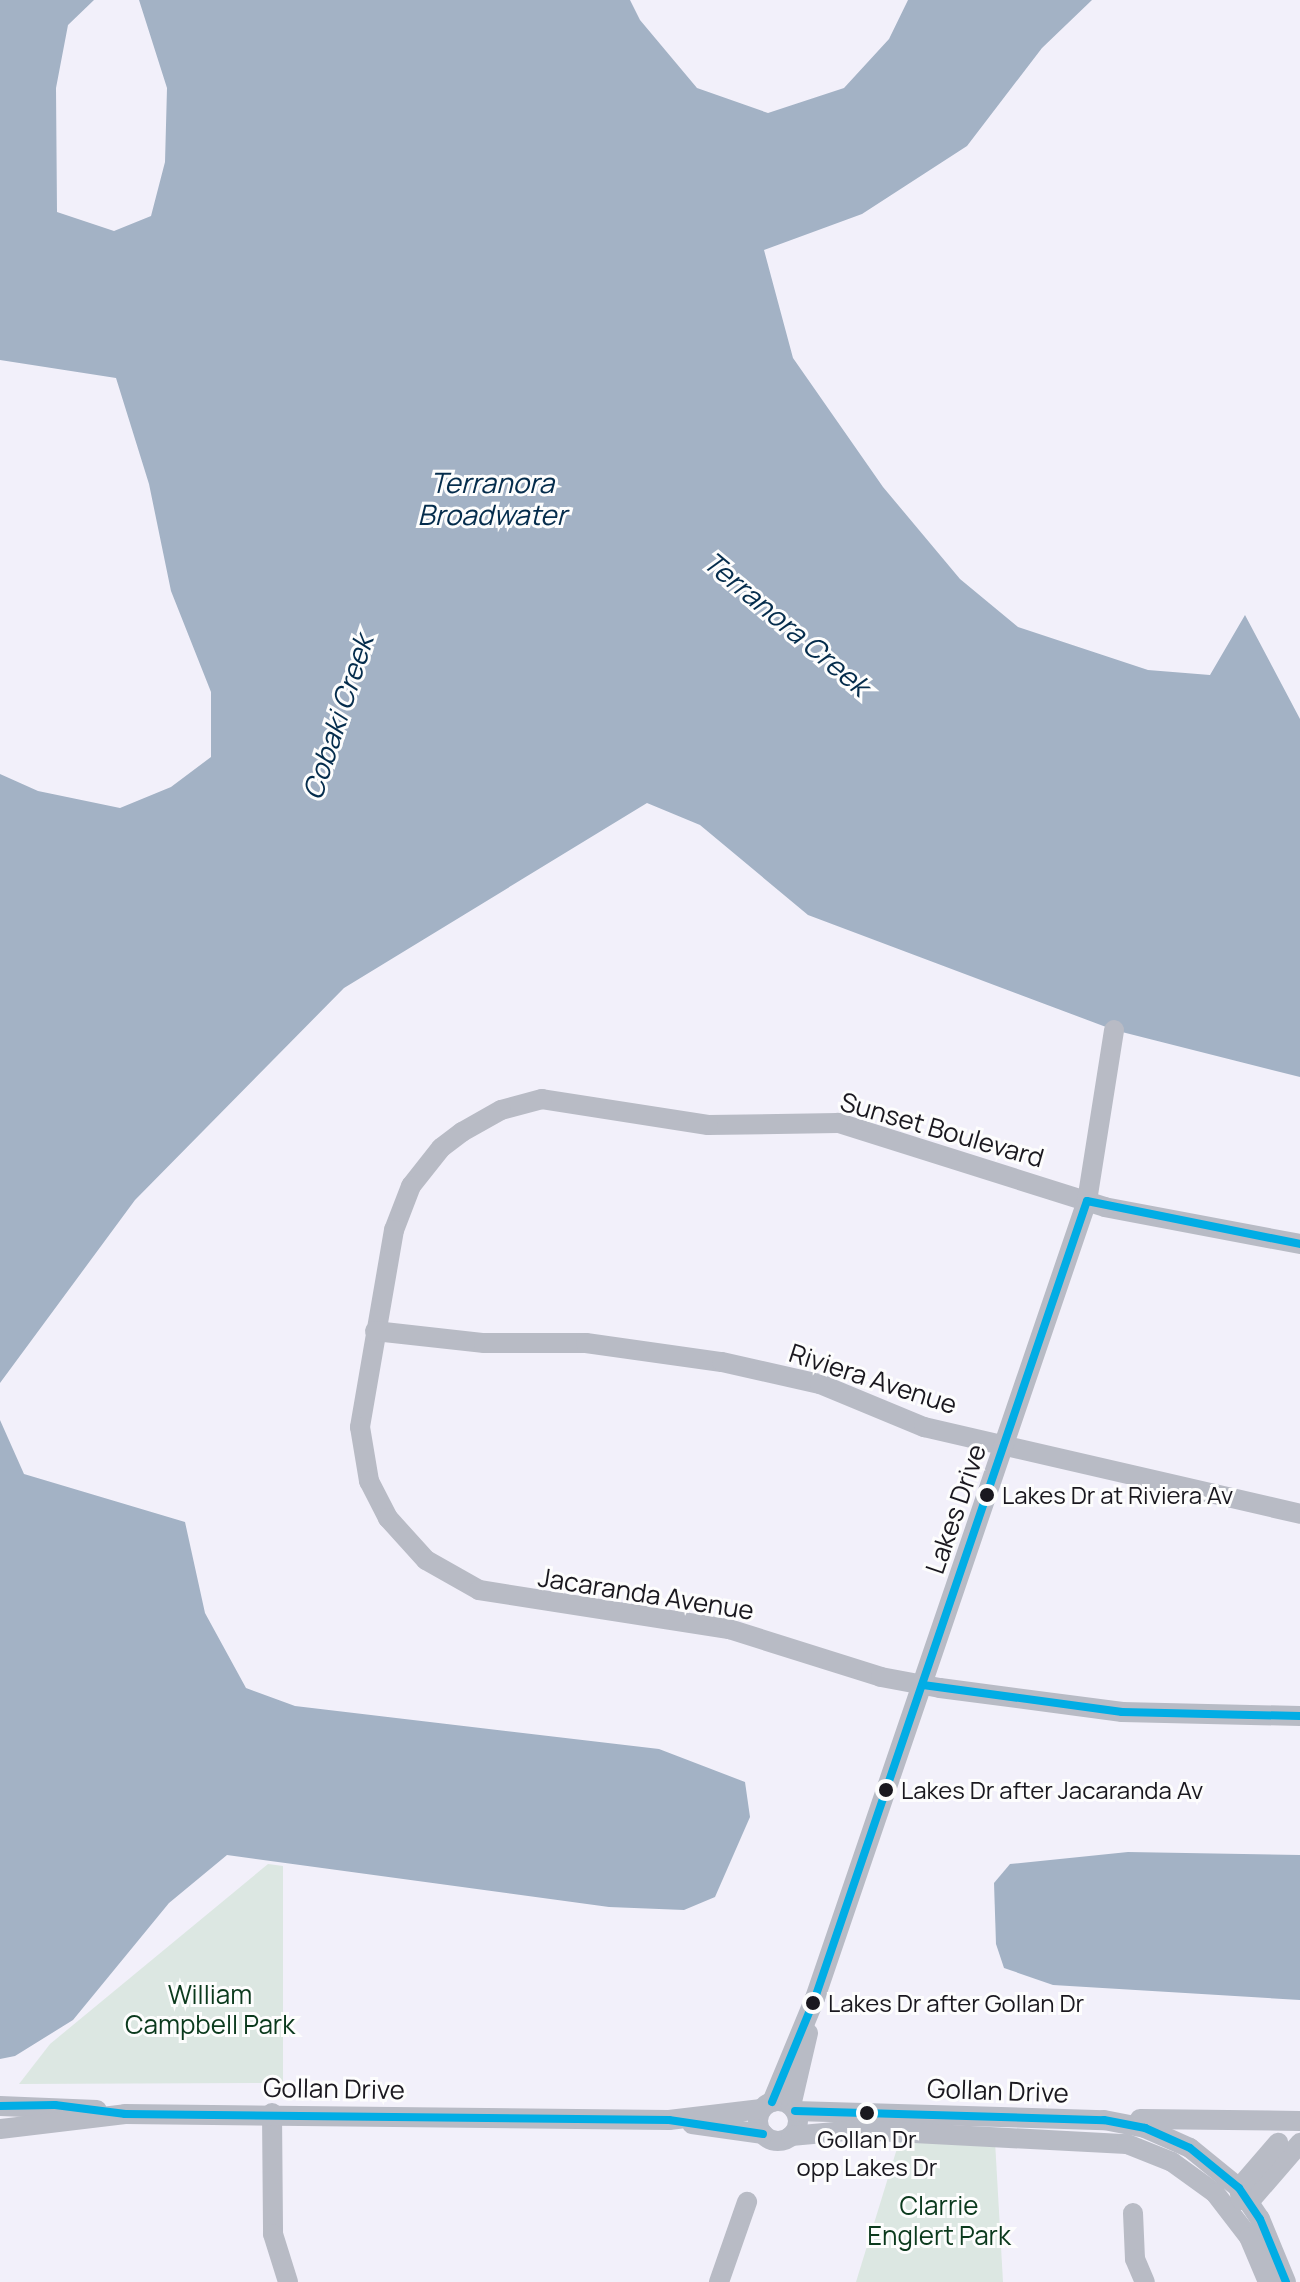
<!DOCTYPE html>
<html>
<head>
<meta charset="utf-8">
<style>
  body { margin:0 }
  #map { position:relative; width:1300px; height:2282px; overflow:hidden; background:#f2f0fa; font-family:Manrope,sans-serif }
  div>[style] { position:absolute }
  .green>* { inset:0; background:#dce7e2 }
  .water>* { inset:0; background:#a3b2c5 }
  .minor>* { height:20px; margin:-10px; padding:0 10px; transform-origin:10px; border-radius:10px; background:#b8bbc5 }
  .minor>.ring { margin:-10px; padding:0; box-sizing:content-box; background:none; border:20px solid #b8bbc5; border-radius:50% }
  .bus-1>* { height:8px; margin:-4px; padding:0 4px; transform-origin:4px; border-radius:4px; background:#01ade5 }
  .dots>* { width:22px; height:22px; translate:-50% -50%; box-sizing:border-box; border:4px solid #fdfdfd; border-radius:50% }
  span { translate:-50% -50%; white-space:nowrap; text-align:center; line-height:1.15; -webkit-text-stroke:6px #fdfdfd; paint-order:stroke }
  .bus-label { font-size:24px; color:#1a181f }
  .left { translate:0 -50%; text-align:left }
  .street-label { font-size:26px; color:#1a181f }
  .park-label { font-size:26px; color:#0b3a1d }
  .water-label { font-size:28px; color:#042c4c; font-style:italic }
</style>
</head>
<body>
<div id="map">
  <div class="green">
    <div style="clip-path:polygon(268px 1864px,283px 1866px,283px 2083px,19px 2084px,50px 2044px)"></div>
    <div style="clip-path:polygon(995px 2141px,1003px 2282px,856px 2282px,899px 2142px)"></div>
  </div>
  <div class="water">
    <div style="clip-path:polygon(0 0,94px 0,68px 25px,56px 88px,57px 212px,114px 231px,151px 216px,165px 162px,167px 88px,139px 0,630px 0,640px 20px,697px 88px,768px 113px,844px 88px,889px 39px,908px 0,1092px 0,1042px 48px,967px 146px,862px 214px,764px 250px,793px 358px,883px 487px,960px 579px,1018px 627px,1148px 670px,1210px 675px,1245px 615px,1300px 719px,1300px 1077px,1114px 1030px,808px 915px,700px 825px,647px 803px,344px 988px,135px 1200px,0 1383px,0 774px,38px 791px,120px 808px,171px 787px,211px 757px,211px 692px,171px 591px,149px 484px,116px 378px,0 360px)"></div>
    <div style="clip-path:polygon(0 1420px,24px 1474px,185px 1522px,205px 1613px,246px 1688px,295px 1706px,659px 1749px,745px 1782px,750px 1817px,715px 1897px,684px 1910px,609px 1907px,227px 1855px,169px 1903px,73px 2020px,15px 2056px,0 2059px)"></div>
    <div style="clip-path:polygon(1128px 1852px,1300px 1855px,1300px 2000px,1053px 1985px,1004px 1968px,996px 1944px,994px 1883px,1010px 1864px)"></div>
  </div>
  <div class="minor">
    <div style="left:1300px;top:1244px;width:198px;rotate:-169.3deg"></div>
    <div style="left:1105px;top:1207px;width:280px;rotate:-162.5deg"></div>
    <div style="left:838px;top:1123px;width:130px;rotate:179.1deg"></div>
    <div style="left:708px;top:1125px;width:168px;rotate:-171.1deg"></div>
    <div style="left:542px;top:1099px;width:42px;rotate:165deg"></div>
    <div style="left:501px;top:1110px;width:45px;rotate:150.6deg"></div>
    <div style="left:462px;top:1132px;width:26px;rotate:143deg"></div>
    <div style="left:441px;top:1148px;width:48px;rotate:128.3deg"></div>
    <div style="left:411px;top:1186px;width:47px;rotate:111.1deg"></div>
    <div style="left:394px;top:1230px;width:200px;rotate:99.8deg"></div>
    <div style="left:360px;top:1427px;width:55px;rotate:80.5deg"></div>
    <div style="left:369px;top:1481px;width:42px;rotate:62.8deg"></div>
    <div style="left:388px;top:1518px;width:57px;rotate:47.9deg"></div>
    <div style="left:426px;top:1560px;width:61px;rotate:29.5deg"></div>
    <div style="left:479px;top:1590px;width:253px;rotate:8.9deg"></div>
    <div style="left:729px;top:1629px;width:159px;rotate:17.5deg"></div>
    <div style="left:881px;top:1677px;width:60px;rotate:10.6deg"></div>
    <div style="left:940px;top:1688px;width:184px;rotate:7.5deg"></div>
    <div style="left:1122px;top:1712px;width:178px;rotate:1.3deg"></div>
    <div style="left:375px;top:1331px;width:110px;rotate:6.3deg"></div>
    <div style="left:484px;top:1343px;width:102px"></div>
    <div style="left:586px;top:1343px;width:137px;rotate:8deg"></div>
    <div style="left:722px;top:1362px;width:100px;rotate:12.7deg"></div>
    <div style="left:820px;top:1384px;width:113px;rotate:22.5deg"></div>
    <div style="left:924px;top:1427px;width:386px;rotate:13deg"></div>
    <div class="ring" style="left:758px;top:2101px;width:20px;height:20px"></div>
    <div style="left:772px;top:2102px;width:113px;rotate:-67.5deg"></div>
    <div style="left:815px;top:1998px;width:842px;rotate:-71.16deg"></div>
    <div style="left:1087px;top:1201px;width:173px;rotate:-81deg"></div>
    <div style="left:0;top:2106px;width:97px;rotate:2.4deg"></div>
    <div style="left:791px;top:2106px;width:75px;rotate:-76.9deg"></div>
    <div style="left:795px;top:2111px;width:309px;rotate:1.7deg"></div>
    <div style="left:1104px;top:2120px;width:42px;rotate:11deg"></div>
    <div style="left:1145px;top:2128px;width:49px;rotate:24deg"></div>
    <div style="left:1190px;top:2148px;width:63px;rotate:39.2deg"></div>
    <div style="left:1239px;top:2188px;width:37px;rotate:56deg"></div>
    <div style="left:1260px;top:2219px;width:68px;rotate:67.6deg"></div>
    <div style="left:272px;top:2113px;width:121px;rotate:89.5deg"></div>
    <div style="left:273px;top:2234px;width:50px;rotate:72.6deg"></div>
    <div style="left:1140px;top:2119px;width:160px;rotate:0.7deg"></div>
    <div style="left:692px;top:2124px;width:72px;rotate:8deg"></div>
    <div style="left:0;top:2129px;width:126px;rotate:-6.8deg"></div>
    <div style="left:125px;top:2114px;width:544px;rotate:0.63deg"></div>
    <div style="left:669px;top:2120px;width:93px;rotate:-6.8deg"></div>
    <div style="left:791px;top:2136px;width:66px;rotate:-5.2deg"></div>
    <div style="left:857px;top:2130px;width:270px;rotate:3deg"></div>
    <div style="left:1127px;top:2144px;width:48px;rotate:21.8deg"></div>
    <div style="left:1172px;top:2162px;width:53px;rotate:35.8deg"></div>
    <div style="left:1215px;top:2193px;width:56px;rotate:52.3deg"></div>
    <div style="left:1249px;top:2237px;width:49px;rotate:67.1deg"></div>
    <div style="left:1241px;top:2196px;width:10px;rotate:29deg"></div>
    <div style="left:1250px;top:2201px;width:77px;rotate:-49.2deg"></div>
    <div style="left:1241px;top:2200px;width:12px;rotate:-99deg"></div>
    <div style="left:1239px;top:2188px;width:60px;rotate:-49.1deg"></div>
    <div style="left:1133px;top:2213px;width:46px;rotate:87.5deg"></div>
    <div style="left:1135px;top:2259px;width:25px;rotate:67deg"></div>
    <div style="left:719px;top:2282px;width:85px;rotate:-70.7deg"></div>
  </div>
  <div class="bus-1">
    <div style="left:1087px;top:1201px;width:217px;rotate:11.4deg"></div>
    <div style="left:923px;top:1685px;width:201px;rotate:7.7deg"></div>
    <div style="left:1122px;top:1712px;width:178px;rotate:1.3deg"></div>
    <div style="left:772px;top:2102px;width:113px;rotate:-67.5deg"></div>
    <div style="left:815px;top:1998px;width:842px;rotate:-71.16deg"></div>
    <div style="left:0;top:2106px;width:55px;rotate:-1deg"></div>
    <div style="left:55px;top:2105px;width:71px;rotate:7.3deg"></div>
    <div style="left:125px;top:2114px;width:544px;rotate:0.63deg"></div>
    <div style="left:669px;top:2120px;width:95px;rotate:8.5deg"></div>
    <div style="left:795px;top:2111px;width:309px;rotate:1.7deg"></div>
    <div style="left:1104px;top:2120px;width:42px;rotate:11deg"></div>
    <div style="left:1145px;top:2128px;width:49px;rotate:24deg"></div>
    <div style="left:1190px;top:2148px;width:63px;rotate:39.2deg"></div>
    <div style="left:1239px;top:2188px;width:37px;rotate:56deg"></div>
    <div style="left:1260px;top:2219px;width:68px;rotate:67.6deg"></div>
  </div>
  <div class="dots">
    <div style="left:987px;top:1495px;background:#1a181f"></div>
    <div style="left:886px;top:1790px;background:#1a181f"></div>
    <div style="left:813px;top:2003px;background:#1a181f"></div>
    <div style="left:867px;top:2113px;background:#1a181f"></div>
  </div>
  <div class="bus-label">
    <span class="left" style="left:1002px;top:1495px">Lakes Dr at Riviera Av</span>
    <span class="left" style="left:901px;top:1790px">Lakes Dr after Jacaranda Av</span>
    <span class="left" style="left:828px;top:2003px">Lakes Dr after Gollan Dr</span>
    <span style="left:867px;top:2153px">Gollan Dr<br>opp Lakes Dr</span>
  </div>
  <div class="street-label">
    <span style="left:942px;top:1130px;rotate:16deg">Sunset Boulevard</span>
    <span style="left:873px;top:1379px;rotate:18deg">Riviera Avenue</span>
    <span style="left:956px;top:1509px;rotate:-71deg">Lakes Drive</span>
    <span style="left:646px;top:1594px;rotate:9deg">Jacaranda Avenue</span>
    <span style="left:334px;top:2089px;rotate:1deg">Gollan Drive</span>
    <span style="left:998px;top:2091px;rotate:2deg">Gollan Drive</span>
  </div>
  <div class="park-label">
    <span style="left:210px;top:2010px">William<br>Campbell Park</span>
    <span style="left:939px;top:2221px">Clarrie<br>Englert Park</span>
  </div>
  <div class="water-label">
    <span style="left:492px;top:498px">Terranora<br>Broadwater</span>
    <span style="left:787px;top:623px;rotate:40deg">Terranora Creek</span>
    <span style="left:337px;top:717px;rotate:-72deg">Cobaki Creek</span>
  </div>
</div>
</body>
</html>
